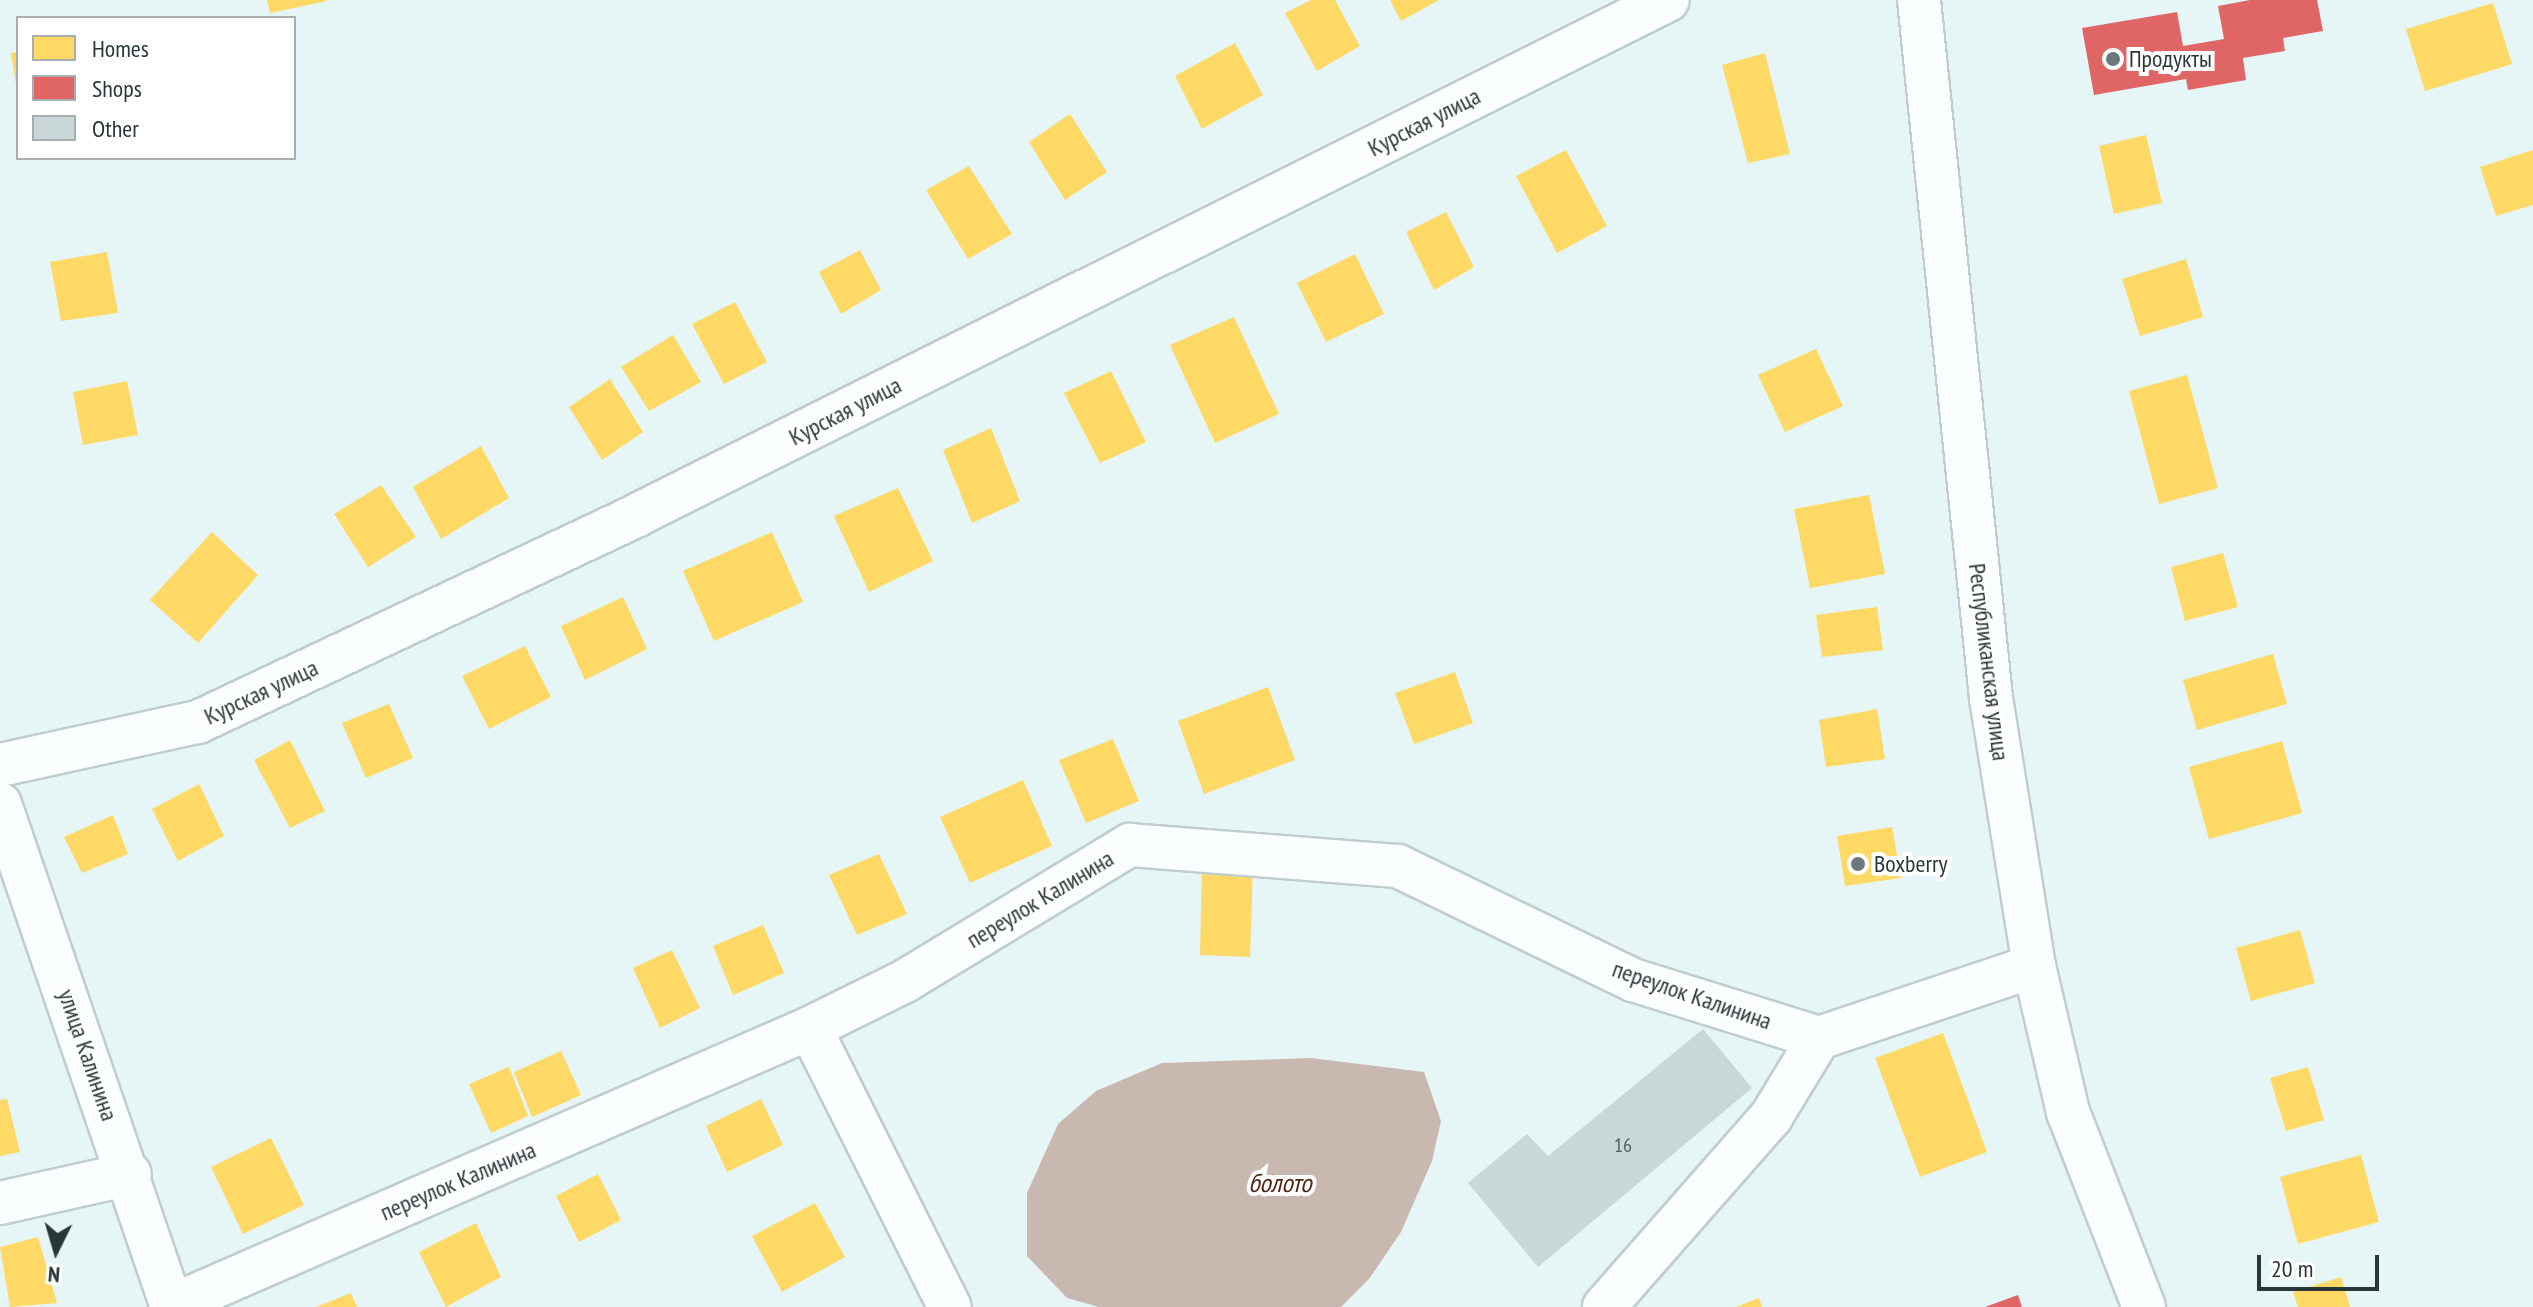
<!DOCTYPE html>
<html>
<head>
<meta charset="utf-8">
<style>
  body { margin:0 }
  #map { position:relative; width:2533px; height:1307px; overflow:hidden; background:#e6f5f6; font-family:"PT Sans Narrow",sans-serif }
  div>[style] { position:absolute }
  .water>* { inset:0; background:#c9b8b0 }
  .homes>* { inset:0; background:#ffd966 }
  .shops>* { inset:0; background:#e06666 }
  .building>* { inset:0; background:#cad7d8 }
  .roads { filter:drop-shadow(2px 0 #c0cdce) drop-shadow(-2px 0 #c0cdce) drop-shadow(0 2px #c0cdce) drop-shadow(0 -2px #c0cdce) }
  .minor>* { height:42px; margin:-21px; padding:0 21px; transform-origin:21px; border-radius:21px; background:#fbfefe }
  .dots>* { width:22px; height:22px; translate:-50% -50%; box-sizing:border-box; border:4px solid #fff; border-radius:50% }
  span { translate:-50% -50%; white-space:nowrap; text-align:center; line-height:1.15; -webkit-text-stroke:8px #fff; paint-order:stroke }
  .number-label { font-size:20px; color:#515e5f }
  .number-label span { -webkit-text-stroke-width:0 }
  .poi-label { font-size:24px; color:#293637 }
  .left { translate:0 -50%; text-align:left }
  .street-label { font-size:24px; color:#293637 }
  .water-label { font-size:26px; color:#4f2412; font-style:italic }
  .legend { position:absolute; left:16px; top:16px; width:280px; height:144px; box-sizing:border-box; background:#fff; border:2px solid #a9afaf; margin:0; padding:10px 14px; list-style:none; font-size:24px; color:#293637 }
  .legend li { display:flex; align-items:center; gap:16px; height:40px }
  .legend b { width:40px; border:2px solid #a9afaf }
  .north { position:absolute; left:16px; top:1211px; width:80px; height:80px; -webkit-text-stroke:6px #fff; paint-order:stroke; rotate:185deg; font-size:22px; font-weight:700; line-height:32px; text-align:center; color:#293637 }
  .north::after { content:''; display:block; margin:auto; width:28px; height:36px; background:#293637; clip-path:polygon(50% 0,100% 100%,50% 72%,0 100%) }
  .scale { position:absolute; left:2257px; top:1255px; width:122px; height:36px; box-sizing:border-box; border:4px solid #293637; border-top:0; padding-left:10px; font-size:24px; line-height:28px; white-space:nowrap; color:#293637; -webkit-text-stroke:6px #fff; paint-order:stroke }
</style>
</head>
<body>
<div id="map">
  <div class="water">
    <div style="clip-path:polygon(1311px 1058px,1424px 1072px,1441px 1121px,1432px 1161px,1401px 1232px,1369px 1279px,1341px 1307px,1099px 1307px,1067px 1298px,1027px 1256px,1027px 1193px,1058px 1124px,1096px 1091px,1162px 1063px)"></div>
  </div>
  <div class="homes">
    <div style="clip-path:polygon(267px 0,326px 0,327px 1px,270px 13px)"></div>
    <div style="clip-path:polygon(1311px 0,1335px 0,1360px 46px,1317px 71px,1285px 13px)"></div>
    <div style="clip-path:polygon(1390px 0,1439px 0,1401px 21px)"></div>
    <div style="clip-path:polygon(2493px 3px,2512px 64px,2425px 91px,2406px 29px)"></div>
    <div style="clip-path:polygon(1235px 43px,1263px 95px,1202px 129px,1175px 76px)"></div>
    <div style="clip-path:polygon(18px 52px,18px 84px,16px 84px,11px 53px)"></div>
    <div style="clip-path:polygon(1765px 53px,1790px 154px,1748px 163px,1722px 65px)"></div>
    <div style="clip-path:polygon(1070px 114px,1107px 172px,1065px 200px,1029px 142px)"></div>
    <div style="clip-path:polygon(2146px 135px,2162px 203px,2114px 214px,2099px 146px)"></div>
    <div style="clip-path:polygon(1566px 150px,1607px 226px,1557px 253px,1516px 176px)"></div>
    <div style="clip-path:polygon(2533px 150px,2533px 205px,2496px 216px,2480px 167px)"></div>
    <div style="clip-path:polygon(969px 166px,1012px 234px,968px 259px,926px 190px)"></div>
    <div style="clip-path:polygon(1446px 212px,1474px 267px,1434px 290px,1406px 232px)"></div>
    <div style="clip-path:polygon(860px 250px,881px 290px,841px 314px,819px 272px)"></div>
    <div style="clip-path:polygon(107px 252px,118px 313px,61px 321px,50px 262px)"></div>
    <div style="clip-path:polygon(1355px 254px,1384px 314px,1326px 342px,1297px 283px)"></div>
    <div style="clip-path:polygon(2186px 259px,2203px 317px,2140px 336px,2122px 279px)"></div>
    <div style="clip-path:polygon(735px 302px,767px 362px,724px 384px,692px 324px)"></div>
    <div style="clip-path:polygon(1234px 317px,1279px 414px,1215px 443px,1170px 345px)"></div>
    <div style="clip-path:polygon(673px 335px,701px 382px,649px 411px,621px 367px)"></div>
    <div style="clip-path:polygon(1816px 349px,1843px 406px,1785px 432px,1758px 375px)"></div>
    <div style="clip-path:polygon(1111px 371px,1146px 442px,1100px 463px,1064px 393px)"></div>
    <div style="clip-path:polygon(2187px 375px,2218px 488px,2159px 504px,2129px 391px)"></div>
    <div style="clip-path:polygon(610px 379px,643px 432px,602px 460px,569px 407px)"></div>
    <div style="clip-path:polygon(127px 381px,138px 435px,83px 445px,73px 392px)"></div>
    <div style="clip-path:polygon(991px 428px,1020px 501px,972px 523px,943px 450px)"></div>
    <div style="clip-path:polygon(481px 446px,509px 498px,441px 539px,413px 487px)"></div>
    <div style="clip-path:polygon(381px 485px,416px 537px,368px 567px,334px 514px)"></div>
    <div style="clip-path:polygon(898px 488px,933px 561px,869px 592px,834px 516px)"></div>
    <div style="clip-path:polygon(1869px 495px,1885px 574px,1810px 588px,1794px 509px)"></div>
    <div style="clip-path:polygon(212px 532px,258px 575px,198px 643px,150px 600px)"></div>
    <div style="clip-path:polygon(772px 532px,803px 602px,714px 641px,683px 571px)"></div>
    <div style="clip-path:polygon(2223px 553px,2238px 607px,2185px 621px,2171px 567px)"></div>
    <div style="clip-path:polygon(623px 597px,647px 649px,585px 680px,561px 626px)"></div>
    <div style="clip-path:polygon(1877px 607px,1883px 650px,1822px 657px,1816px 615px)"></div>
    <div style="clip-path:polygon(525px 646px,551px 697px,489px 729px,462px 676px)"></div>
    <div style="clip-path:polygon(2273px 654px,2287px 704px,2197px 730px,2183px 680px)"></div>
    <div style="clip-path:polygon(1455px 672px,1473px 723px,1414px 744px,1395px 693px)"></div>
    <div style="clip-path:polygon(1268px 687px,1295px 760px,1204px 794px,1178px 721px)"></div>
    <div style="clip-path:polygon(389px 704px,413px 758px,366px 778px,342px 723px)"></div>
    <div style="clip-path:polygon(1877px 709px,1885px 759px,1826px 767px,1819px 720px)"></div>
    <div style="clip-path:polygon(1113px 739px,1139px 801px,1086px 823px,1059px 760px)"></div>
    <div style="clip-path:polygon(290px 740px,325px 811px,290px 828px,254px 760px)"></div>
    <div style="clip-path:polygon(2282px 741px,2302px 813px,2209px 839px,2189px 767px)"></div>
    <div style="clip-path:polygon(1023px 780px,1052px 846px,970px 883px,940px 817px)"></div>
    <div style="clip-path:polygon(199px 784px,224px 836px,178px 861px,152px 809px)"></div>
    <div style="clip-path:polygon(113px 815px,128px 854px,82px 873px,64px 837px)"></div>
    <div style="clip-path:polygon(1892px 827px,1901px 878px,1845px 886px,1837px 836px)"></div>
    <div style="clip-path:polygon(879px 854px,907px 914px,857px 935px,829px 875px)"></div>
    <div style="clip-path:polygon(1202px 864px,1253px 866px,1250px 957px,1200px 955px)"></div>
    <div style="clip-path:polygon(763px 925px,784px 973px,733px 995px,713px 946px)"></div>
    <div style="clip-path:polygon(2300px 930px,2315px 983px,2251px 1001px,2236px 948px)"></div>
    <div style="clip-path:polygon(672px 950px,700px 1008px,660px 1028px,633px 968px)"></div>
    <div style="clip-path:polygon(1943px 1033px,1987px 1152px,1920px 1177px,1875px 1058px)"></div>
    <div style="clip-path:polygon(561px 1051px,581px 1095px,532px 1117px,514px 1072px)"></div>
    <div style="clip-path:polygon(509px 1067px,528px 1116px,491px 1133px,469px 1084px)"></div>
    <div style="clip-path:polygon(2308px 1067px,2324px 1120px,2286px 1131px,2270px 1078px)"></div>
    <div style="clip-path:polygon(7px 1099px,20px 1152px,0 1156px,0 1100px)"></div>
    <div style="clip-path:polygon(761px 1099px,783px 1145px,727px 1172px,706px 1126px)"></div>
    <div style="clip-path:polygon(271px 1138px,304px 1205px,243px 1234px,211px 1167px)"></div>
    <div style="clip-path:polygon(2361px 1155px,2379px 1222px,2298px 1244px,2280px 1177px)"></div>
    <div style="clip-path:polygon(598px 1174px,621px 1220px,579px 1242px,556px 1196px)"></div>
    <div style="clip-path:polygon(815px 1203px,845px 1257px,782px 1292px,752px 1236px)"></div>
    <div style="clip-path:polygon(476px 1223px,501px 1277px,446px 1307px,419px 1252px)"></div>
    <div style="clip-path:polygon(38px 1237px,57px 1303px,10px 1307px,0 1247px)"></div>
    <div style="clip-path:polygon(2341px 1277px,2350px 1307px,2298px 1307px,2293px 1292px)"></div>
    <div style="clip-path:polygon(351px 1293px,357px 1307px,316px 1307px)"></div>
    <div style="clip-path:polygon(1759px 1298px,1762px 1307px,1736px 1307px)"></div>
  </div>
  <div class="shops">
    <div style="clip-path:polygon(2250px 0,2317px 0,2323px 31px,2283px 38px,2285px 51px,2243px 58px,2246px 80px,2188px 90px,2186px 79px,2094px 95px,2082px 28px,2177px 12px,2183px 46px,2224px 39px,2218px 6px)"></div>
    <div style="clip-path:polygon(2018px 1295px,2022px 1307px,1985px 1307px)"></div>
  </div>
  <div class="building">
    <div style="clip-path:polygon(1703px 1029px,1752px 1088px,1538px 1267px,1468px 1183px,1527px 1134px,1548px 1156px)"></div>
  </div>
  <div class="roads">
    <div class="minor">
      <div style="left:1919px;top:0;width:702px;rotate:84.11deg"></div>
      <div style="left:1991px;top:698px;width:271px;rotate:80.9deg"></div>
      <div style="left:2034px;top:966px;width:150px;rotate:76.9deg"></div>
      <div style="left:2068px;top:1112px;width:209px;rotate:68.7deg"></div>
      <div style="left:0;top:765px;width:203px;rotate:-12.3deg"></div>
      <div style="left:198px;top:722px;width:485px;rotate:-25.2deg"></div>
      <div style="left:637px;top:515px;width:1152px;rotate:-26.54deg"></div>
      <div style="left:0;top:804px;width:532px;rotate:71.12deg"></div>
      <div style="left:810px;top:1028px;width:312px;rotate:63.4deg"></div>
      <div style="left:0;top:1203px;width:133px;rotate:-12.6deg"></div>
      <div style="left:171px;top:1306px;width:697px;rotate:-23.51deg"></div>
      <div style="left:810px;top:1028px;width:106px;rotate:-26.3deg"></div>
      <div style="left:905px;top:981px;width:263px;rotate:-31.2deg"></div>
      <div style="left:1130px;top:845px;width:269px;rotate:4.5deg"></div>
      <div style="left:1398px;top:866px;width:261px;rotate:25.9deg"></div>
      <div style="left:1633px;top:980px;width:195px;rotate:17.3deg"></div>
      <div style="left:1819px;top:1038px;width:227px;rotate:-18.5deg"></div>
      <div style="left:1604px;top:1307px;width:253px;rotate:-48.7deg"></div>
      <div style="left:1771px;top:1117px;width:92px;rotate:-58.7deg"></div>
    </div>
  </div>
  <div class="dots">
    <div style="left:2113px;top:59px;background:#6b797a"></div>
    <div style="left:1858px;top:864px;background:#6b797a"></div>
  </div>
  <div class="number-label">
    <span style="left:1623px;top:1145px">16</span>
  </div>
  <div class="poi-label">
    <span class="left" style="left:2129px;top:59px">Продукты</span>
    <span class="left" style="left:1874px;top:864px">Boxberry</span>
  </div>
  <div class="street-label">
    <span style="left:1424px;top:122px;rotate:-27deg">Курская улица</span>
    <span style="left:845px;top:411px;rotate:-27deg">Курская улица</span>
    <span style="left:1989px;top:662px;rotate:83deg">Республиканская улица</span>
    <span style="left:261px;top:692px;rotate:-25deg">Курская улица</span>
    <span style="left:1040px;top:899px;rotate:-31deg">переулок Калинина</span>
    <span style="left:1692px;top:995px;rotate:19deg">переулок Калинина</span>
    <span style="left:88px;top:1055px;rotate:71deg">улица Калинина</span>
    <span style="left:458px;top:1181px;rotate:-23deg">переулок Калинина</span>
  </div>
  <div class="water-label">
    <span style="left:1280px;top:1183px">болото</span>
  </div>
  <ul class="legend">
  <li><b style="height:22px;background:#ffd966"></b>Homes</li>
  <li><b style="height:22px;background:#e06666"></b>Shops</li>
  <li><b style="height:22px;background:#cad7d8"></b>Other</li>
  </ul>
  <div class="north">N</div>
  <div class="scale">20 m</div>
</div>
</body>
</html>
